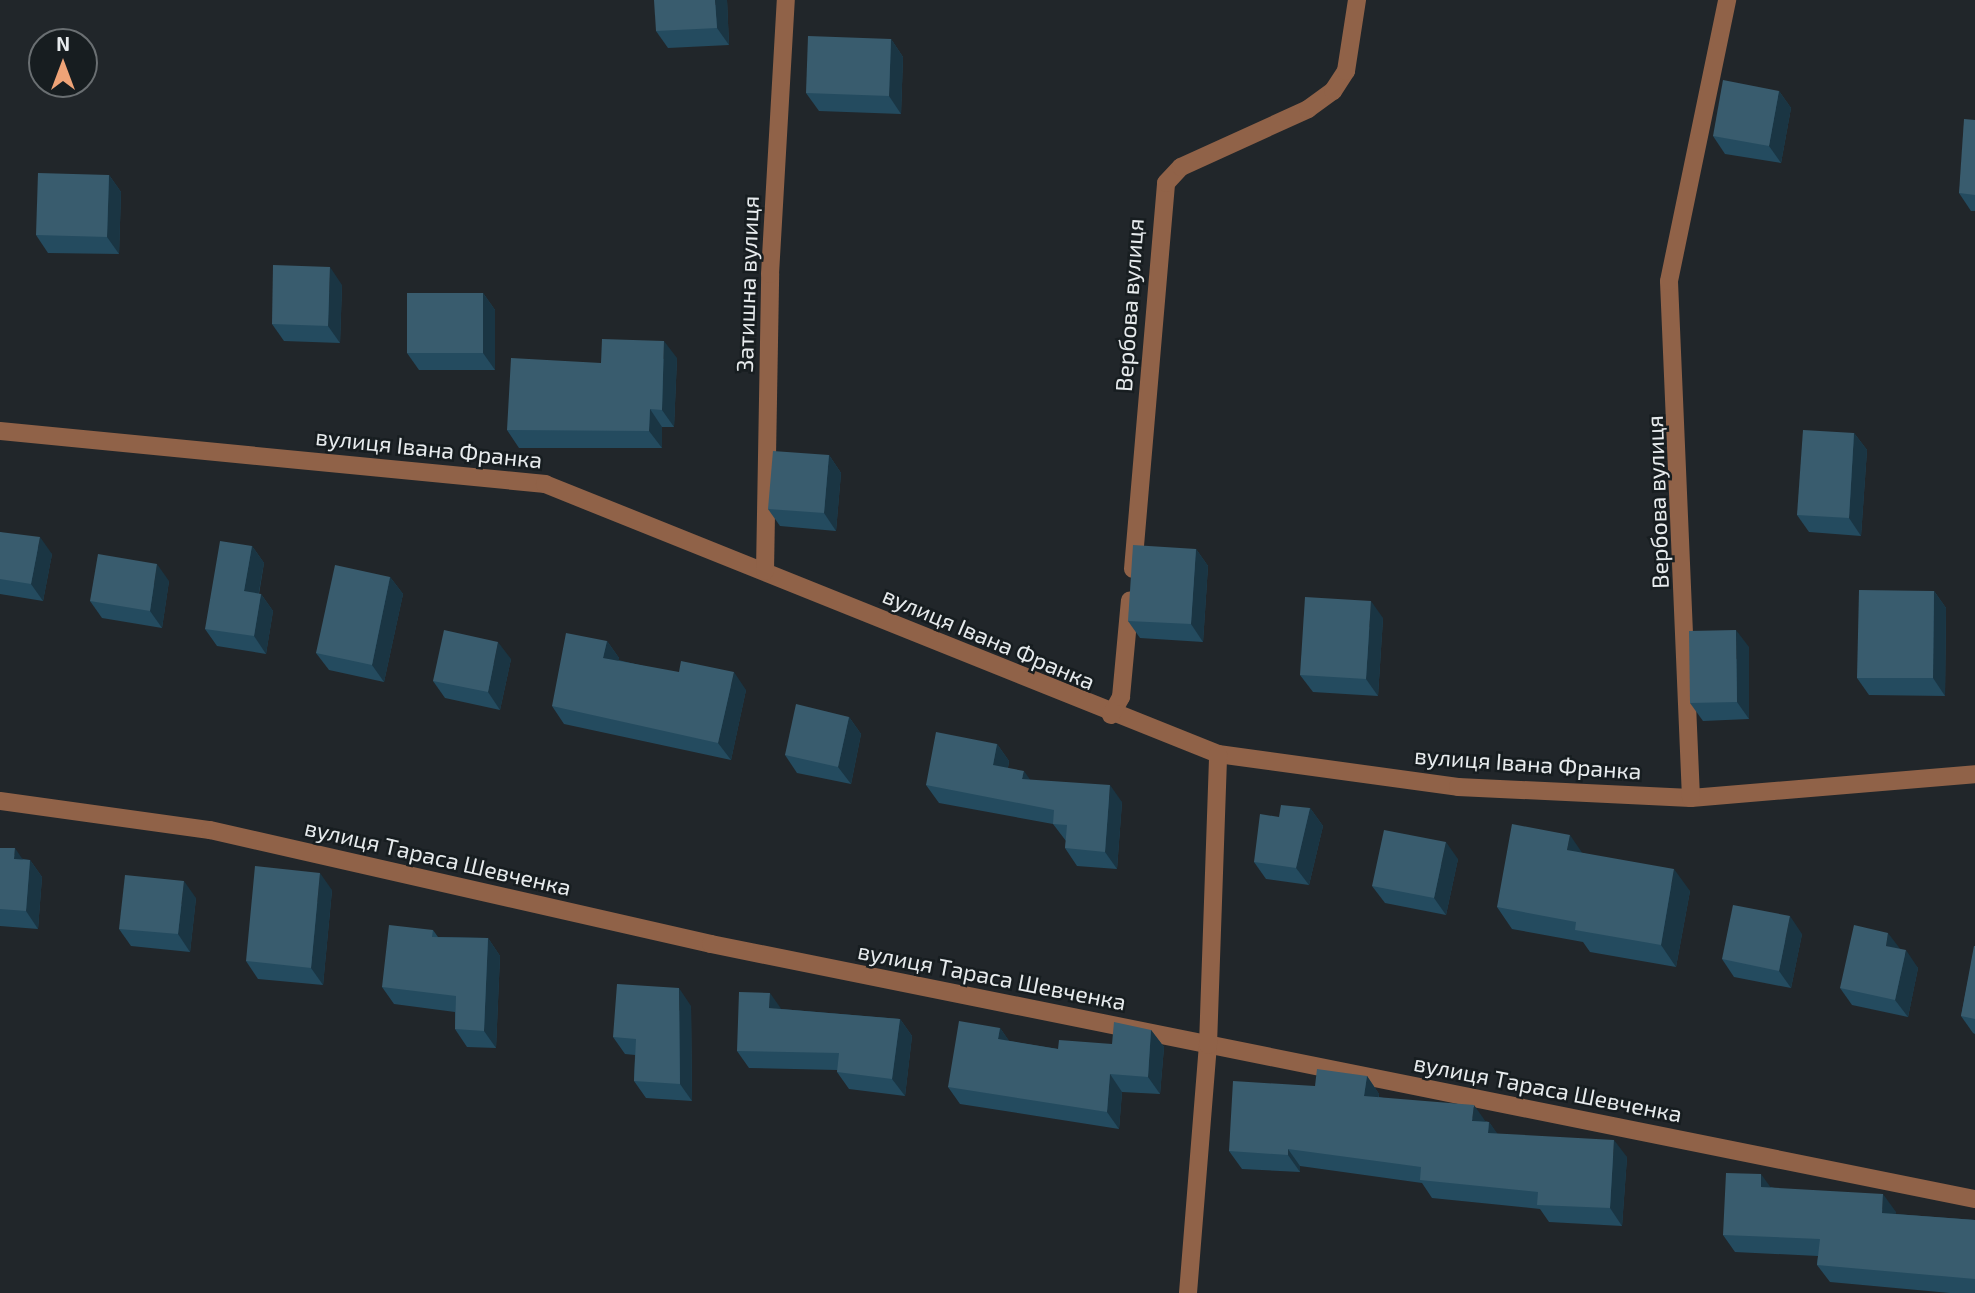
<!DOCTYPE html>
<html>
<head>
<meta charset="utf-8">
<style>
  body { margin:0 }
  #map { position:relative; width:1975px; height:1293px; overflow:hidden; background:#21262a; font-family:"Exo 2",sans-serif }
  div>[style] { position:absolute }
  .minor>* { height:18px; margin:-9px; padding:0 9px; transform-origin:9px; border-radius:9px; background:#906248 }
  .wall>* { inset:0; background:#244b5f }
  .shaded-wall>* { inset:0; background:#1a3543 }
  .building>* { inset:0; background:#395c6e }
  span { translate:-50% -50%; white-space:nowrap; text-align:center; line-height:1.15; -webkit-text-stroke:5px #171d20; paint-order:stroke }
  .street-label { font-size:23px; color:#e7ebed }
  .north { position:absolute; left:28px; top:28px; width:70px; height:70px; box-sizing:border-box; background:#171d20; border:2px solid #6a6f72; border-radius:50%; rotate:0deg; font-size:19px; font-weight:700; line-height:28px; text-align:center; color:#e7ebed }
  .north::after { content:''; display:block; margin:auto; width:24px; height:32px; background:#efa377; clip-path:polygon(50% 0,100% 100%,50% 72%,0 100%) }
</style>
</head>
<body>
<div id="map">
  <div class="minor">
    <div style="left:0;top:431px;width:548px;rotate:5.55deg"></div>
    <div style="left:545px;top:484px;width:725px;rotate:21.86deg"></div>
    <div style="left:1218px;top:754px;width:242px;rotate:7.8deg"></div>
    <div style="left:1458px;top:787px;width:233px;rotate:2.7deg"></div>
    <div style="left:1691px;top:798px;width:285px;rotate:-4.8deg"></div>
    <div style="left:1133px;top:569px;width:387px;rotate:-85.1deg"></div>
    <div style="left:1166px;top:183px;width:22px;rotate:-47deg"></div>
    <div style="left:1181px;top:167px;width:140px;rotate:-24.5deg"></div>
    <div style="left:1308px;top:109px;width:31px;rotate:-36deg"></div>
    <div style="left:1333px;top:91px;width:24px;rotate:-57deg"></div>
    <div style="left:1346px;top:71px;width:72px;rotate:-81.2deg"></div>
    <div style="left:765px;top:571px;width:297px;rotate:-89deg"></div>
    <div style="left:770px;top:274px;width:274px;rotate:-86.7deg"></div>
    <div style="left:1111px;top:715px;width:21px;rotate:-61deg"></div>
    <div style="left:1121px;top:697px;width:97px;rotate:-84.7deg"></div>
    <div style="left:1691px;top:798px;width:517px;rotate:-92.44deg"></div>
    <div style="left:1669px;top:281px;width:287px;rotate:-78.3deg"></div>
    <div style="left:0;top:801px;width:212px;rotate:7.9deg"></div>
    <div style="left:210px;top:830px;width:514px;rotate:12.82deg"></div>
    <div style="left:711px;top:944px;width:1289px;rotate:11.41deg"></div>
    <div style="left:1188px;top:1293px;width:249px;rotate:-85.4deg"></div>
    <div style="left:1208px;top:1045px;width:291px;rotate:-88deg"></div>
  </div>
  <div class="wall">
    <div style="clip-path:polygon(727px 0,729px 45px,668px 48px,656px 31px)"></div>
    <div style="clip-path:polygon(891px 39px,903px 57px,901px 114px,819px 111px,806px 93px)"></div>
    <div style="clip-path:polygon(1779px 91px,1791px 108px,1781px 163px,1725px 154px,1713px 136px)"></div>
    <div style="clip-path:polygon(1975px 120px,1975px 211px,1971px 211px,1959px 193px)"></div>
    <div style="clip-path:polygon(109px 175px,121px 192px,119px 254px,48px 253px,36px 235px)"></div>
    <div style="clip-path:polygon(342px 285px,340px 343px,284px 341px,272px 324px)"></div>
    <div style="clip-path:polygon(483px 293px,495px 310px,495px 370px,419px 370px,407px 353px)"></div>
    <div style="clip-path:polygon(677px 358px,674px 427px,662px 427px,662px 448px,519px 448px,507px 430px,601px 363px)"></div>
    <div style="clip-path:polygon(1854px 433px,1867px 450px,1861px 536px,1809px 532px,1797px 515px)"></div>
    <div style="clip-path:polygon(829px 455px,841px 473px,836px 531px,780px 526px,768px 509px)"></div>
    <div style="clip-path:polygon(0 532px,52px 554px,43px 601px,0 594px)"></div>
    <div style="clip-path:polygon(252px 546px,264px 563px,259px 594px,261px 594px,273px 611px,266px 654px,217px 646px,205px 629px)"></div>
    <div style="clip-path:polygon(1196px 549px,1208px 566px,1203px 642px,1140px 638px,1128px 621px)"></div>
    <div style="clip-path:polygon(390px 577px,403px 594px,384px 682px,329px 670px,316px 653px)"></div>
    <div style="clip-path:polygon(169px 581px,162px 628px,102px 618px,90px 601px)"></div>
    <div style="clip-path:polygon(1934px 591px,1946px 608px,1945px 696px,1869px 695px,1857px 678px)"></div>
    <div style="clip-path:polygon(1383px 618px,1378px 696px,1313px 692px,1300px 675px)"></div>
    <div style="clip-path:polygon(607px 641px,619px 658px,618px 660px,746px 690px,731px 760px,564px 724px,552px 706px)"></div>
    <div style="clip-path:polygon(1749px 647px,1749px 719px,1703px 721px,1690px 703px)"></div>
    <div style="clip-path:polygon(511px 659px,500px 710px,445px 698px,433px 681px)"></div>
    <div style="clip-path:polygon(849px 717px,861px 734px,851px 784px,797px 773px,785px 755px)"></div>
    <div style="clip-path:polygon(997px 744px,1009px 761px,1008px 768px,1030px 780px,1122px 802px,1117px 869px,1077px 866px,1065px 848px,1066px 841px,1053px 824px,939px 803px,926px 785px)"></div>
    <div style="clip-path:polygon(1310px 808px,1323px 826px,1309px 885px,1266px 879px,1254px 862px)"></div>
    <div style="clip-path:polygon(0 848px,23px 859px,30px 860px,42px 877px,38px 929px,0 926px)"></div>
    <div style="clip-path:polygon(1583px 853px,1690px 891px,1676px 967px,1590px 952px,1583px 942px,1512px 929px,1497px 907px)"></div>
    <div style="clip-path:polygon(1458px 859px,1446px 915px,1385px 903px,1372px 886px)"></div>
    <div style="clip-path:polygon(332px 890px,323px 985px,258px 979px,246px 961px)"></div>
    <div style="clip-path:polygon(196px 898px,190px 952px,131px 946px,119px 929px)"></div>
    <div style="clip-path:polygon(433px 930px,438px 937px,488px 938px,500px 956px,496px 1048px,467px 1047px,455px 1029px,455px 1012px,394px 1004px,382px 987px)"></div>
    <div style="clip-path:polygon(1802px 934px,1791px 988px,1734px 977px,1722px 959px)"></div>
    <div style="clip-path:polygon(1975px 946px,1975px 1034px,1973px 1033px,1961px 1016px)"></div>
    <div style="clip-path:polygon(1900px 949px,1918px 968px,1908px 1017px,1852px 1005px,1840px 988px)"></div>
    <div style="clip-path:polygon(691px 1006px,692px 1101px,646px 1098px,634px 1081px,635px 1055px,625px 1054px,613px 1037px)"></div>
    <div style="clip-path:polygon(781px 1009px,900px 1019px,912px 1036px,905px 1096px,849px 1089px,837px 1072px,837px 1070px,749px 1068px,737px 1051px)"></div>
    <div style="clip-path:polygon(1000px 1028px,1009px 1041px,1058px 1049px,1112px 1044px,1151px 1030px,1164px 1047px,1160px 1094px,1122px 1092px,1119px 1129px,960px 1104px,948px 1087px)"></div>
    <div style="clip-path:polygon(1367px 1076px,1379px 1094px,1379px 1097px,1489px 1122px,1497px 1134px,1627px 1157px,1622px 1226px,1549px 1222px,1540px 1209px,1432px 1198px,1422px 1183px,1300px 1166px,1300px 1172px,1242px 1169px,1229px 1151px,1315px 1086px)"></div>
    <div style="clip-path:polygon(1770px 1187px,1896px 1212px,1895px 1214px,1975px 1220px,1975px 1293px,1950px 1293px,1830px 1282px,1817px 1265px,1818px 1256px,1735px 1252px,1723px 1235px)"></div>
  </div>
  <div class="shaded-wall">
    <div style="clip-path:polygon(715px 0,727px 0,729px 45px,717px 28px)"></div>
    <div style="clip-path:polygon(891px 39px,903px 57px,901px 114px,889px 96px)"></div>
    <div style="clip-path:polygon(1779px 91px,1791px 108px,1781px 163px,1769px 146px)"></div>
    <div style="clip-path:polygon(109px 175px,121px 192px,119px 254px,107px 237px)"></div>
    <div style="clip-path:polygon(330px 267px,342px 285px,340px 343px,328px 326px)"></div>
    <div style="clip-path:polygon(483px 293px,495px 310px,495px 370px,483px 353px)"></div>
    <div style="clip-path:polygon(664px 341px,677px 358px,674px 427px,662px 410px)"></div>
    <div style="clip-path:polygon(650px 409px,662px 427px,662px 448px,649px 431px)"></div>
    <div style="clip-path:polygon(1854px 433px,1867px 450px,1861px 536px,1849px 518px)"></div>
    <div style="clip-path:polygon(829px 455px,841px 473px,836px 531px,824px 513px)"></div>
    <div style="clip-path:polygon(40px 537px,52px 554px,43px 601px,31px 584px)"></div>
    <div style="clip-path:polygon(252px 546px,264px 563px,256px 608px,244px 591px)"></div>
    <div style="clip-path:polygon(1196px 549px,1208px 566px,1203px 642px,1191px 624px)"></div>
    <div style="clip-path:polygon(157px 564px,169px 581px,162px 628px,150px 611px)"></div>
    <div style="clip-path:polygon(390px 577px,403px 594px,384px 682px,372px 665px)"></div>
    <div style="clip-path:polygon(1934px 591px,1946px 608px,1945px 696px,1933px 678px)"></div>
    <div style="clip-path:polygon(261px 594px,273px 611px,266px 654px,254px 636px)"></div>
    <div style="clip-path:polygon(1371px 601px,1383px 618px,1378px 696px,1366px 679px)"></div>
    <div style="clip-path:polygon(1736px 630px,1749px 647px,1749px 719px,1737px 702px)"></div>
    <div style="clip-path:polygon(607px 641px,619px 658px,616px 675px,603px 658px)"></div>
    <div style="clip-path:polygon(498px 642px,511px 659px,500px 710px,488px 692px)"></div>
    <div style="clip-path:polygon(734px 672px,746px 690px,731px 760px,718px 743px)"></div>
    <div style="clip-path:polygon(849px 717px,861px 734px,851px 784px,838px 767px)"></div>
    <div style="clip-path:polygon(997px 744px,1009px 761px,1005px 782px,993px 765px)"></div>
    <div style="clip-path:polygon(1024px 771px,1036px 788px,1022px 779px)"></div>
    <div style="clip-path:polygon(1110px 785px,1122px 802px,1117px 869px,1105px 852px)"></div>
    <div style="clip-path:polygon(1310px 808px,1323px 826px,1309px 885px,1296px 868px)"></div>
    <div style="clip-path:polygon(1570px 835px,1585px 857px,1567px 850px)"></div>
    <div style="clip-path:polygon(1446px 842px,1458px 859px,1446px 915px,1434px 898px)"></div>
    <div style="clip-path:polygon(15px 848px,27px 866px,14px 859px)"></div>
    <div style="clip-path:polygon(30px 860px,42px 877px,38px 929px,26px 911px)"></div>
    <div style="clip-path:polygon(1674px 869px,1690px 891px,1676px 967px,1661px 945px)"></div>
    <div style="clip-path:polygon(320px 873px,332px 890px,323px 985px,311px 968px)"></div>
    <div style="clip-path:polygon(184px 881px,196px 898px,190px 952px,178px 934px)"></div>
    <div style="clip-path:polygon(1790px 916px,1802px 934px,1791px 988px,1779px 971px)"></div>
    <div style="clip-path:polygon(1888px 933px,1901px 950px,1886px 946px)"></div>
    <div style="clip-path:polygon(488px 938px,500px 956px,496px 1048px,484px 1031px)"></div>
    <div style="clip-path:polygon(1906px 950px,1918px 968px,1908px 1017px,1895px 1000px)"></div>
    <div style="clip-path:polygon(679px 988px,691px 1006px,692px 1101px,680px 1084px)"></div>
    <div style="clip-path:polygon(770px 993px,782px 1010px,769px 1008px)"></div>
    <div style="clip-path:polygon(900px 1019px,912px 1036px,905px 1096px,892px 1079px)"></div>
    <div style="clip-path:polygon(1000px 1028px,1012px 1045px,998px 1039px)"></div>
    <div style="clip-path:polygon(1151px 1030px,1164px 1047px,1160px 1094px,1148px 1077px)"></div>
    <div style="clip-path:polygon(1110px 1074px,1122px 1092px,1119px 1129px,1107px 1112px)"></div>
    <div style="clip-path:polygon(1367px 1076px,1379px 1094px,1376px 1114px,1364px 1096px)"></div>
    <div style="clip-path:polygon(1474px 1105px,1486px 1122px,1472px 1121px)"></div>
    <div style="clip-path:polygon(1489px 1122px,1502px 1140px,1488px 1133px)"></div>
    <div style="clip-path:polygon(1614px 1140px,1627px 1157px,1622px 1226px,1610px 1208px)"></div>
    <div style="clip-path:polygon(1288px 1149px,1300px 1166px,1300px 1172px,1288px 1155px)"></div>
    <div style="clip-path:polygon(1761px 1174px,1774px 1192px,1761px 1187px)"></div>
    <div style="clip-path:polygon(1883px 1194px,1896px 1212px,1894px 1231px,1882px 1213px)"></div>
  </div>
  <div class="building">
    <div style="clip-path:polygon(654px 0,715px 0,717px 28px,656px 31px)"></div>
    <div style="clip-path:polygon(808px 36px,891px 39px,889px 96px,806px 93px)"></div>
    <div style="clip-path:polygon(1723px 80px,1779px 91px,1769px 146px,1713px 136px)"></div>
    <div style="clip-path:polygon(1964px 119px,1975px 120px,1975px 195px,1959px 193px)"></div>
    <div style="clip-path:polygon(38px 173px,109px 175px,107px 237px,36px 235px)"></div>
    <div style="clip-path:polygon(273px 265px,330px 267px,328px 326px,272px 324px)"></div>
    <div style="clip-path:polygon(407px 293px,483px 293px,483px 353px,407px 353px)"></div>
    <div style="clip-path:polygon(602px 339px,664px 341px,662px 410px,650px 409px,649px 431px,507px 430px,511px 358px,601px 363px)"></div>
    <div style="clip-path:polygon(1803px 430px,1854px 433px,1849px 518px,1797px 515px)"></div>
    <div style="clip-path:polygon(773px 451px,829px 455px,824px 513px,768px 509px)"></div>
    <div style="clip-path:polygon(0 532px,40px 537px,31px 584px,0 579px)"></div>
    <div style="clip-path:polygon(220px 541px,252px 546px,244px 591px,261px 594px,254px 636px,205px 629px)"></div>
    <div style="clip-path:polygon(1133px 545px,1196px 549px,1191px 624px,1128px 621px)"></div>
    <div style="clip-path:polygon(98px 554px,157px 564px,150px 611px,90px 601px)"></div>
    <div style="clip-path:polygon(335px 565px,390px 577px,372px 665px,316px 653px)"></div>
    <div style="clip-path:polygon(1859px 590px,1934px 591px,1933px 678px,1857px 678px)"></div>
    <div style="clip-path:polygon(1305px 597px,1371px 601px,1366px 679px,1300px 675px)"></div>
    <div style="clip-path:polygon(444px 630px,498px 642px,488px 692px,433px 681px)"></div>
    <div style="clip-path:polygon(1736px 630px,1737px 702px,1690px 703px,1689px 631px)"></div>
    <div style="clip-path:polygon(566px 633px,607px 641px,603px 658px,679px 672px,681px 661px,734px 672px,718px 743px,552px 706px)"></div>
    <div style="clip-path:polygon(796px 704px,849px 717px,838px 767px,785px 755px)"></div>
    <div style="clip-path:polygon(936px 732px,997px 744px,993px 765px,1024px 771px,1022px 779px,1110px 785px,1105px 852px,1065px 848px,1067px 825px,1053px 824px,1054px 810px,926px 785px)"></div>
    <div style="clip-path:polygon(1281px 805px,1310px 808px,1296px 868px,1254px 862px,1260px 814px,1279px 817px)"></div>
    <div style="clip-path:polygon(1512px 824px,1570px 835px,1567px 850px,1674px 869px,1661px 945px,1575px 930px,1576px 922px,1497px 907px)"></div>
    <div style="clip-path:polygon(1384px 830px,1446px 842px,1434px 898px,1372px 886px)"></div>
    <div style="clip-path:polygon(0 848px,15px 848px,14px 859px,30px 860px,26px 911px,0 909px)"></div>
    <div style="clip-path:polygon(255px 866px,320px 873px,311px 968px,246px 961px)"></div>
    <div style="clip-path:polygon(125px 875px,184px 881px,178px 934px,119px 929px)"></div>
    <div style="clip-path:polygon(1733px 905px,1790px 916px,1779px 971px,1722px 959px)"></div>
    <div style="clip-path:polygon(389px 925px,433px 930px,432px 937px,488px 938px,484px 1031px,455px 1029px,456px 996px,382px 987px)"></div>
    <div style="clip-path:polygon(1854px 925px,1888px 933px,1886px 946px,1906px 950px,1895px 1000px,1840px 988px)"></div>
    <div style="clip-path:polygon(1974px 946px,1975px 946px,1975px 1019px,1961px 1016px)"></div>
    <div style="clip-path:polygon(617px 984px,679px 988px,680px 1084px,634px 1081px,636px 1039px,613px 1037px)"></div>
    <div style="clip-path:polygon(739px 992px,770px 993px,769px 1008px,900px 1019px,892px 1079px,837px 1072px,839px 1053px,737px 1051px)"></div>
    <div style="clip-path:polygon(959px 1021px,1000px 1028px,998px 1039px,1058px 1049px,1059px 1040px,1112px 1044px,1114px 1022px,1151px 1030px,1148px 1077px,1110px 1074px,1107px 1112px,948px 1087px)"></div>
    <div style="clip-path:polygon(1317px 1069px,1367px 1076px,1364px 1096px,1474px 1105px,1472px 1121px,1489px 1122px,1488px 1133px,1614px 1140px,1610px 1208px,1537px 1205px,1538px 1192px,1420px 1180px,1421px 1167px,1288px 1149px,1288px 1155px,1229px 1151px,1233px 1081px,1315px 1086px)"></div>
    <div style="clip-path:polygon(1726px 1173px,1761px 1174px,1761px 1187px,1883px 1194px,1882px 1213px,1975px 1220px,1975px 1279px,1817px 1265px,1820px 1239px,1723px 1235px)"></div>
  </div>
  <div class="street-label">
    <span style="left:747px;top:284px;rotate:-88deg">Затишна вулиця</span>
    <span style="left:1129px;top:305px;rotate:-86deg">Вербова вулиця</span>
    <span style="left:429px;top:448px;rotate:6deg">вулиця Івана Франка</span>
    <span style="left:1657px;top:502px;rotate:-92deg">Вербова вулиця</span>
    <span style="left:989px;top:638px;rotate:23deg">вулиця Івана Франка</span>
    <span style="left:1528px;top:763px;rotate:4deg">вулиця Івана Франка</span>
    <span style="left:438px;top:857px;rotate:13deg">вулиця Тараса Шевченка</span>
    <span style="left:992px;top:976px;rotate:11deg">вулиця Тараса Шевченка</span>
    <span style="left:1548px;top:1088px;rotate:11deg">вулиця Тараса Шевченка</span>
  </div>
  <div class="north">N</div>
</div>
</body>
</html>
